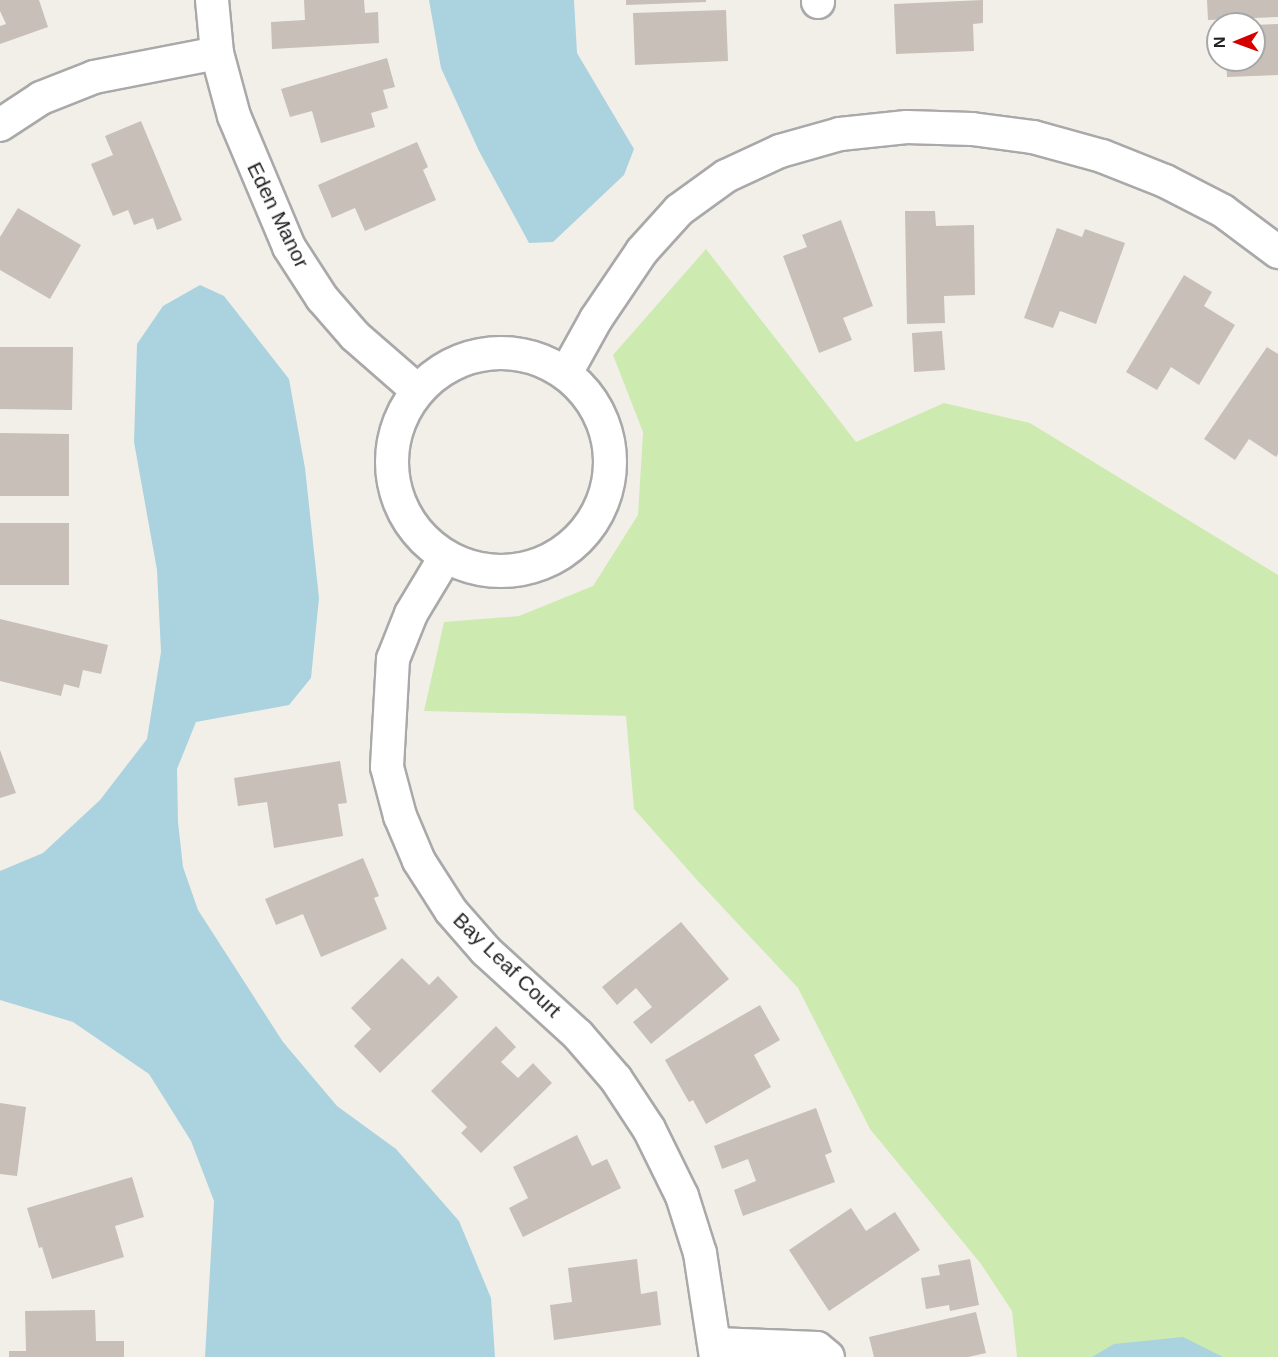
<!DOCTYPE html>
<html>
<head>
<meta charset="utf-8">
<style>
  body { margin:0 }
  #map { position:relative; width:1278px; height:1357px; overflow:hidden; background:#f2efe9; font-family:Arial,sans-serif }
  div>[style] { position:absolute }
  .grass>* { inset:0; background:#cdebb0 }
  .water>* { inset:0; background:#aad3df }
  .building>* { inset:0; background:#c7bfb8 }
  .roads { filter:drop-shadow(2px 0 #a9a9a9) drop-shadow(-2px 0 #a9a9a9) drop-shadow(0 2px #a9a9a9) drop-shadow(0 -2px #a9a9a9) }
  .street>* { height:32px; margin:-16px; padding:0 16px; transform-origin:16px; border-radius:16px; background:#fff }
  .street>.ring { margin:-16px; padding:0; box-sizing:content-box; background:none; border:32px solid #fff; border-radius:50% }
  span { translate:-50% -50%; white-space:nowrap; text-align:center; line-height:1.15; -webkit-text-stroke:6px #fff; paint-order:stroke }
  .street-label { font-size:21px; color:#222 }
  .north { position:absolute; left:1206px; top:12px; width:60px; height:60px; box-sizing:border-box; background:#fff; border:2px solid #a7a7a7; border-radius:50%; rotate:269deg; font-size:16px; font-weight:700; line-height:24px; text-align:center; color:#222 }
  .north::after { content:''; display:block; margin:auto; width:21px; height:27px; background:#d40000; clip-path:polygon(50% 0,100% 100%,50% 72%,0 100%) }
</style>
</head>
<body>
<div id="map">
  <div class="grass">
    <div style="clip-path:polygon(706px 249px,856px 442px,944px 403px,1030px 423px,1278px 575px,1278px 1357px,1017px 1357px,1012px 1311px,981px 1264px,870px 1129px,798px 988px,697px 880px,634px 809px,626px 716px,424px 711px,444px 622px,519px 616px,593px 586px,638px 515px,643px 432px,613px 355px)"></div>
  </div>
  <div class="water">
    <div style="clip-path:polygon(429px 0,574px 0,577px 53px,634px 149px,624px 175px,553px 242px,529px 243px,479px 151px,441px 68px)"></div>
    <div style="clip-path:polygon(200px 285px,224px 296px,289px 379px,305px 468px,319px 598px,311px 678px,289px 705px,196px 722px,177px 769px,178px 822px,183px 867px,198px 910px,283px 1042px,337px 1106px,396px 1149px,459px 1221px,491px 1298px,495px 1357px,205px 1357px,214px 1201px,191px 1141px,149px 1074px,73px 1022px,0 1000px,0 871px,43px 853px,100px 800px,147px 739px,161px 652px,157px 570px,134px 442px,137px 344px,163px 306px)"></div>
    <div style="clip-path:polygon(1183px 1337px,1223px 1357px,1092px 1357px,1114px 1344px)"></div>
  </div>
  <div class="building">
    <div style="clip-path:polygon(0 0,39px 0,48px 27px,0 44px,0 26px,6px 24px,0 11px)"></div>
    <div style="clip-path:polygon(304px 0,364px 0,365px 13px,378px 12px,379px 43px,272px 49px,271px 22px,305px 20px)"></div>
    <div style="clip-path:polygon(626px 0,706px 0,706px 2px,626px 5px)"></div>
    <div style="clip-path:polygon(983px 0,983px 23px,973px 24px,974px 51px,896px 54px,894px 4px)"></div>
    <div style="clip-path:polygon(1207px 0,1278px 0,1278px 17px,1208px 20px)"></div>
    <div style="clip-path:polygon(726px 10px,728px 61px,635px 65px,633px 13px)"></div>
    <div style="clip-path:polygon(1278px 24px,1278px 75px,1227px 77px,1226px 60px,1254px 60px,1254px 25px)"></div>
    <div style="clip-path:polygon(387px 58px,395px 87px,383px 90px,388px 108px,371px 113px,375px 127px,321px 143px,312px 111px,290px 117px,281px 89px)"></div>
    <div style="clip-path:polygon(141px 121px,182px 220px,157px 230px,153px 218px,134px 225px,128px 210px,113px 216px,91px 164px,113px 155px,105px 136px)"></div>
    <div style="clip-path:polygon(417px 142px,428px 167px,423px 170px,436px 200px,365px 231px,355px 208px,332px 218px,318px 185px)"></div>
    <div style="clip-path:polygon(18px 208px,81px 245px,50px 299px,0 270px,0 237px)"></div>
    <div style="clip-path:polygon(905px 211px,935px 211px,936px 226px,974px 225px,975px 295px,944px 296px,945px 323px,907px 324px)"></div>
    <div style="clip-path:polygon(841px 220px,873px 306px,843px 318px,852px 340px,819px 353px,783px 256px,807px 247px,802px 235px)"></div>
    <div style="clip-path:polygon(1057px 228px,1082px 237px,1085px 229px,1125px 243px,1096px 324px,1060px 311px,1053px 328px,1024px 318px)"></div>
    <div style="clip-path:polygon(1184px 275px,1212px 292px,1204px 306px,1235px 325px,1199px 385px,1171px 367px,1157px 390px,1126px 372px)"></div>
    <div style="clip-path:polygon(942px 331px,945px 370px,914px 372px,912px 333px)"></div>
    <div style="clip-path:polygon(0 347px,73px 347px,72px 410px,0 409px)"></div>
    <div style="clip-path:polygon(1267px 347px,1278px 354px,1278px 454px,1276px 457px,1249px 439px,1235px 460px,1204px 439px)"></div>
    <div style="clip-path:polygon(0 433px,69px 434px,69px 496px,0 496px)"></div>
    <div style="clip-path:polygon(0 523px,69px 523px,69px 585px,0 585px)"></div>
    <div style="clip-path:polygon(0 619px,108px 645px,101px 674px,83px 670px,79px 688px,64px 684px,61px 696px,0 681px)"></div>
    <div style="clip-path:polygon(0 750px,16px 793px,0 798px)"></div>
    <div style="clip-path:polygon(340px 761px,347px 803px,338px 804px,343px 836px,274px 848px,267px 802px,238px 806px,234px 778px)"></div>
    <div style="clip-path:polygon(363px 858px,379px 896px,374px 898px,387px 929px,321px 957px,303px 914px,276px 925px,265px 899px)"></div>
    <div style="clip-path:polygon(681px 922px,729px 979px,651px 1044px,633px 1022px,652px 1007px,636px 988px,617px 1005px,602px 987px)"></div>
    <div style="clip-path:polygon(402px 958px,429px 985px,438px 976px,458px 997px,380px 1073px,354px 1046px,371px 1029px,351px 1008px)"></div>
    <div style="clip-path:polygon(760px 1005px,780px 1040px,754px 1055px,771px 1087px,706px 1124px,693px 1100px,689px 1102px,665px 1060px)"></div>
    <div style="clip-path:polygon(496px 1026px,516px 1047px,501px 1062px,518px 1078px,533px 1063px,552px 1083px,481px 1153px,461px 1133px,467px 1127px,431px 1091px)"></div>
    <div style="clip-path:polygon(0 1103px,26px 1107px,17px 1176px,0 1174px)"></div>
    <div style="clip-path:polygon(816px 1108px,832px 1152px,825px 1155px,835px 1182px,743px 1216px,734px 1190px,756px 1181px,748px 1159px,722px 1169px,714px 1146px)"></div>
    <div style="clip-path:polygon(577px 1135px,592px 1166px,607px 1159px,621px 1188px,523px 1237px,509px 1208px,528px 1198px,513px 1167px)"></div>
    <div style="clip-path:polygon(132px 1177px,144px 1217px,115px 1226px,124px 1257px,52px 1279px,42px 1247px,39px 1248px,27px 1208px)"></div>
    <div style="clip-path:polygon(851px 1208px,866px 1231px,895px 1212px,920px 1250px,829px 1311px,789px 1250px)"></div>
    <div style="clip-path:polygon(637px 1259px,641px 1294px,657px 1291px,661px 1325px,554px 1340px,550px 1305px,572px 1302px,568px 1268px)"></div>
    <div style="clip-path:polygon(970px 1259px,979px 1305px,950px 1311px,949px 1305px,926px 1309px,921px 1278px,940px 1275px,938px 1265px)"></div>
    <div style="clip-path:polygon(95px 1310px,96px 1341px,124px 1341px,124px 1357px,9px 1357px,9px 1351px,26px 1351px,25px 1311px)"></div>
    <div style="clip-path:polygon(976px 1312px,986px 1353px,968px 1357px,874px 1357px,869px 1337px)"></div>
  </div>
  <div class="roads">
    <div class="street">
      <div style="left:212px;top:0;width:53px;rotate:84.6deg"></div>
      <div style="left:217px;top:53px;width:65px;rotate:74.9deg"></div>
      <div style="left:234px;top:116px;width:142px;rotate:67.2deg"></div>
      <div style="left:289px;top:247px;width:61px;rotate:57.1deg"></div>
      <div style="left:322px;top:298px;width:50px;rotate:49deg"></div>
      <div style="left:355px;top:336px;width:82px;rotate:41.1deg"></div>
      <div style="left:818px;top:0;width:2px;rotate:90deg"></div>
      <div style="left:0;top:125px;width:49px;rotate:-33.4deg"></div>
      <div style="left:41px;top:98px;width:57px;rotate:-21.6deg"></div>
      <div style="left:94px;top:77px;width:125px;rotate:-11deg"></div>
      <div class="ring" style="left:392px;top:353px;width:186px;height:186px"></div>
      <div style="left:566px;top:373px;width:62px;rotate:-60.9deg"></div>
      <div style="left:596px;top:319px;width:82px;rotate:-55.9deg"></div>
      <div style="left:642px;top:251px;width:55px;rotate:-47.9deg"></div>
      <div style="left:679px;top:210px;width:58px;rotate:-35.9deg"></div>
      <div style="left:726px;top:176px;width:60px;rotate:-24.8deg"></div>
      <div style="left:780px;top:151px;width:62px;rotate:-15.8deg"></div>
      <div style="left:840px;top:134px;width:67px;rotate:-6deg"></div>
      <div style="left:907px;top:127px;width:65px;rotate:1.8deg"></div>
      <div style="left:972px;top:129px;width:62px;rotate:7.5deg"></div>
      <div style="left:1033px;top:137px;width:72px;rotate:15.4deg"></div>
      <div style="left:1102px;top:156px;width:68px;rotate:21.6deg"></div>
      <div style="left:1165px;top:181px;width:65px;rotate:27.3deg"></div>
      <div style="left:1223px;top:211px;width:69px;rotate:36.7deg"></div>
      <div style="left:444px;top:559px;width:64px;rotate:121deg"></div>
      <div style="left:411px;top:614px;width:48px;rotate:111.8deg"></div>
      <div style="left:393px;top:659px;width:108px;rotate:93.2deg"></div>
      <div style="left:387px;top:767px;width:51px;rotate:75.1deg"></div>
      <div style="left:400px;top:816px;width:49px;rotate:67.1deg"></div>
      <div style="left:419px;top:861px;width:59px;rotate:57.4deg"></div>
      <div style="left:451px;top:911px;width:53px;rotate:48.8deg"></div>
      <div style="left:486px;top:951px;width:125px;rotate:42.4deg"></div>
      <div style="left:578px;top:1035px;width:58px;rotate:49.2deg"></div>
      <div style="left:616px;top:1079px;width:60px;rotate:56.6deg"></div>
      <div style="left:649px;top:1129px;width:75px;rotate:63.8deg"></div>
      <div style="left:682px;top:1196px;width:60px;rotate:72.5deg"></div>
      <div style="left:700px;top:1253px;width:105px;rotate:81.3deg"></div>
      <div style="left:716px;top:1344px;width:101px;rotate:2.3deg"></div>
      <div style="left:817px;top:1348px;width:14px;rotate:39deg"></div>
    </div>
  </div>
  <div class="street-label">
    <span style="left:278px;top:215px;rotate:64deg">Eden Manor</span>
    <span style="left:507px;top:965px;rotate:44deg">Bay Leaf Court</span>
  </div>
  <div class="north">N</div>
</div>
</body>
</html>
